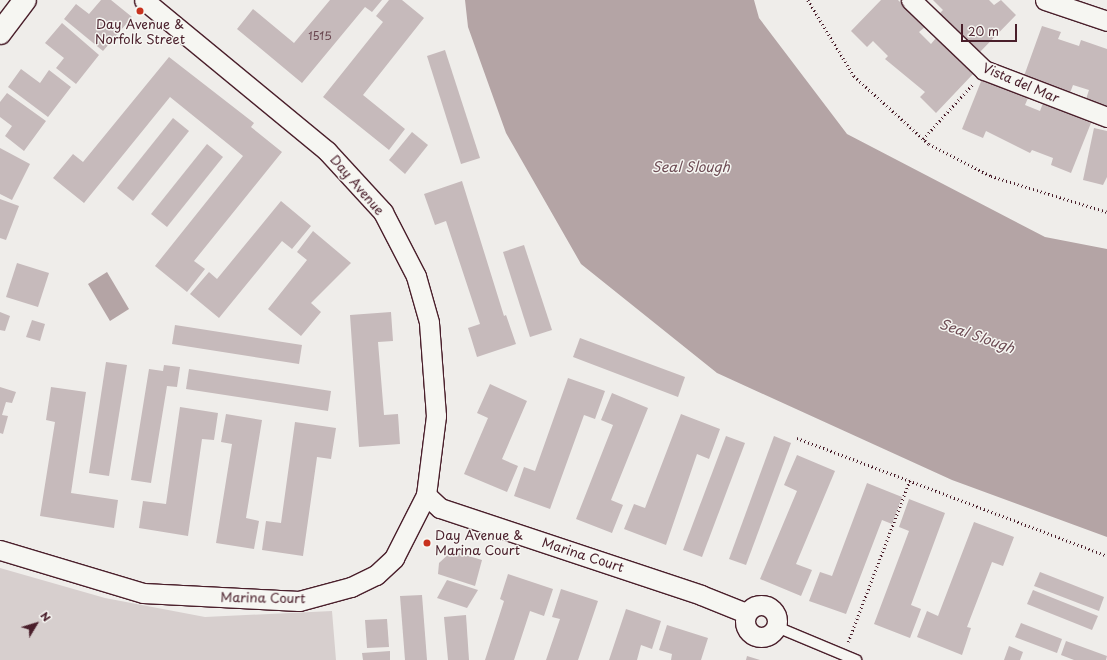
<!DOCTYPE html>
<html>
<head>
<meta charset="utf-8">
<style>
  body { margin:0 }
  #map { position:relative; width:1107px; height:660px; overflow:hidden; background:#efedea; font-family:"Playpen Sans",sans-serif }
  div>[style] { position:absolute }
  .green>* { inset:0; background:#d7cfce }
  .water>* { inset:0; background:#b4a4a5 }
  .building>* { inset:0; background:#c6babb }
  .path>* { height:2.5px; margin-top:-1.25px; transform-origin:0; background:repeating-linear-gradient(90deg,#4a1f2b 0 1px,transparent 0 4px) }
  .roads { filter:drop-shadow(1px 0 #4a1f2b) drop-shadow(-1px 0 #4a1f2b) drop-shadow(0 1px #4a1f2b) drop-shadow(0 -1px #4a1f2b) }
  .service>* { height:10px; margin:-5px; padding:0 5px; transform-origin:5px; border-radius:5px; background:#f6f6f2 }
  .minor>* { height:19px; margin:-9.5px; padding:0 9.5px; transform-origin:9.5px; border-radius:9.5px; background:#f6f6f2 }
  .minor>.ring { margin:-9.5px; padding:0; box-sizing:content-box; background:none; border:19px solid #f6f6f2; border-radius:50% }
  .secondary>* { height:22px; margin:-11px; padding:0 11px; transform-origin:11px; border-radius:11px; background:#f6f6f2 }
  .dots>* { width:11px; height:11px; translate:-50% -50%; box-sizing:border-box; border:2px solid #f6f6f2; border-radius:50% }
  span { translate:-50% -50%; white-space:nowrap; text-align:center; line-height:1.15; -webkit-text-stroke:3px #f6f6f2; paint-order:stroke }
  .number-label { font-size:11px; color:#69464f }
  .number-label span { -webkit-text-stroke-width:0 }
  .poi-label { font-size:13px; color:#4a1f2b }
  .left { translate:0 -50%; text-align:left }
  .street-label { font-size:13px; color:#4a1f2b }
  .water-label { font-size:14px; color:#6f4e56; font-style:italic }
  .north { position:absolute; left:16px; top:604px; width:40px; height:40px; -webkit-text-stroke:3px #f6f6f2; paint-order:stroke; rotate:52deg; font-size:11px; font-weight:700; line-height:16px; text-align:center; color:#4a1f2b }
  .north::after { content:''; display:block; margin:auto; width:14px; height:18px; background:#4a1f2b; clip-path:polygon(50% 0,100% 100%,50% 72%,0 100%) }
  .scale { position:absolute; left:961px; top:24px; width:56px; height:18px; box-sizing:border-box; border:2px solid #4a1f2b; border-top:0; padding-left:5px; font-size:12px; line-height:14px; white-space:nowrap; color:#4a1f2b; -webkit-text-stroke:3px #f6f6f2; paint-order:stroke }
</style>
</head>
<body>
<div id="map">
  <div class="green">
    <div style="clip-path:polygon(0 568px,105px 598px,205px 617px,332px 611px,336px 660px,0 660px)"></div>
  </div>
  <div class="water">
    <div style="clip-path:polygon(465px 0,754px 0,759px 18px,847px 134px,1045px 237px,1107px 249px,1107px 537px,952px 480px,717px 373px,581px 264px,506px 133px,468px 27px)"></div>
    <div style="clip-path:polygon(107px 272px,129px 309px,110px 321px,88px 284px)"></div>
  </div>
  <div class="building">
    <div style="clip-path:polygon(101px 0,111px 0,132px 17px,103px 51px,64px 19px,76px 4px,89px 14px)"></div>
    <div style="clip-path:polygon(330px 0,382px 0,372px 12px,365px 7px,302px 83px,237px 29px,253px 9px,294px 43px)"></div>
    <div style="clip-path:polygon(389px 0,402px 0,424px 18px,363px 95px,405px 129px,389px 150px,323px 97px,383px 22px,376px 16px)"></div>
    <div style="clip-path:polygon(881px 0,898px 0,925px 27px,919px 32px,931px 44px,936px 38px,973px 74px,936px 113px,920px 97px,925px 92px,885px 59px,888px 56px,873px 41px,867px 47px,851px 31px)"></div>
    <div style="clip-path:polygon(933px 0,989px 0,994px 5px,1001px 0,1016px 15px,978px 54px,939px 14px,943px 10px)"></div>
    <div style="clip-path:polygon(62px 23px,99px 55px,76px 84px,56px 68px,64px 58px,45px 43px)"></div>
    <div style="clip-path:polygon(1042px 26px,1061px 32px,1058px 39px,1079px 46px,1081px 40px,1107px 49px,1107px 106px,1086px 99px,1089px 90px,1073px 85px,1070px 93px,1024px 76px)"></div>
    <div style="clip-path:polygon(445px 50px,480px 158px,461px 164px,427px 56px)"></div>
    <div style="clip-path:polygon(169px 57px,254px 123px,251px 127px,282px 152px,194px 261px,205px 269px,187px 292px,155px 266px,243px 156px,170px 97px,84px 203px,53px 178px,73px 154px,83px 162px)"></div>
    <div style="clip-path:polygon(21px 69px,40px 83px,49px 70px,71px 87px,48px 117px,8px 87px)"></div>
    <div style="clip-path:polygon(982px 79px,1028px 98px,1025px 105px,1040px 111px,1043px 103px,1091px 123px,1071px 173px,1051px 165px,1053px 158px,1032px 150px,1030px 153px,986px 131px,983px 138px,962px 129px)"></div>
    <div style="clip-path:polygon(7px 93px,46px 121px,24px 151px,5px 136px,12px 126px,0 117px,0 102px)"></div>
    <div style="clip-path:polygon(173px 118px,189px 131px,133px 201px,117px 188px)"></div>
    <div style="clip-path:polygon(1094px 128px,1107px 131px,1107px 177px,1103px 185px,1083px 180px)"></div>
    <div style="clip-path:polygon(412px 132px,428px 145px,405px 174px,389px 160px)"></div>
    <div style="clip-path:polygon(207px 144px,223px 157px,167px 227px,151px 214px)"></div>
    <div style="clip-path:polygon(0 148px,30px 164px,12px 200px,0 194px)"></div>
    <div style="clip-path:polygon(462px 181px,504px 316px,506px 315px,516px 344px,477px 357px,468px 328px,480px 324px,446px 221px,435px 225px,424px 194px)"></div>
    <div style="clip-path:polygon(0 199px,19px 206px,6px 240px,0 238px)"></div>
    <div style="clip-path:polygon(281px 201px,311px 226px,292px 249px,282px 241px,219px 318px,190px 294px,209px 272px,217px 279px)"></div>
    <div style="clip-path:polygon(313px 231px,351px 263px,311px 303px,321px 312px,301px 336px,268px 309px,307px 260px,297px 252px)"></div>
    <div style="clip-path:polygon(524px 245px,552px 330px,530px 337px,503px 252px)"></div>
    <div style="clip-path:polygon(17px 263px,49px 273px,38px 307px,6px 297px)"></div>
    <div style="clip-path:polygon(0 312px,10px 316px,5px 331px,0 330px)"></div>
    <div style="clip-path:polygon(391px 312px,393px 341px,378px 342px,384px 415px,398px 414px,400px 444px,359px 447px,350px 315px)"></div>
    <div style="clip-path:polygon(32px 320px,45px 324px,40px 341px,26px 337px)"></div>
    <div style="clip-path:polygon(175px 325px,302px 345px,299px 364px,172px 344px)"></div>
    <div style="clip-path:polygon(580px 338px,685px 377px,678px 397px,573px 357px)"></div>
    <div style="clip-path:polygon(106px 362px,127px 365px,109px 476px,89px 473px)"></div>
    <div style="clip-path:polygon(164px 365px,180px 367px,177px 387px,167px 386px,151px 483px,131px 480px,149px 369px,163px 371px)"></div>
    <div style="clip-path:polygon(189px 369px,331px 391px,328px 411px,186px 389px)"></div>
    <div style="clip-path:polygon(568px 378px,605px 391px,595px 419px,584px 415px,550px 509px,514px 496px,524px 467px,535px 471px)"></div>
    <div style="clip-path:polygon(490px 384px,527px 401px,502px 459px,518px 466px,507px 492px,464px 474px,488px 418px,477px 413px)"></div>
    <div style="clip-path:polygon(0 387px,16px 392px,12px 403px,6px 402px,2px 415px,8px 416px,3px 434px,0 433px)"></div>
    <div style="clip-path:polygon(51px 387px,86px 392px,71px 493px,118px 500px,114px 528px,40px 516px,55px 422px,46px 420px)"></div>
    <div style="clip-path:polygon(612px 393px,648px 408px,611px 500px,623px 505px,612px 533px,576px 519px,613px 425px,601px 420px)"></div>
    <div style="clip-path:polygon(180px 407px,218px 413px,214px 440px,202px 439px,188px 536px,139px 528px,143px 501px,166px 504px)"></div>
    <div style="clip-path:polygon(226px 414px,262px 420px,246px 518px,259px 521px,254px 549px,216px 543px,232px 444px,221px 442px)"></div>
    <div style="clip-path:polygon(681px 414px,720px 429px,709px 459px,697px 454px,666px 545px,624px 529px,634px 504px,645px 508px)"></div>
    <div style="clip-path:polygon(295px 422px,336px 428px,331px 459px,317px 457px,303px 556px,262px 550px,266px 521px,281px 523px)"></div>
    <div style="clip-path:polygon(726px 436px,745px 443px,702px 557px,683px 550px)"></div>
    <div style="clip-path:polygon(774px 436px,791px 443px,746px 565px,729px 559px)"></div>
    <div style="clip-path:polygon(797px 455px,835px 471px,796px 564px,812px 570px,801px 596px,760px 579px,797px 491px,784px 485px)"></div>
    <div style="clip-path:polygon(867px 483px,902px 497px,892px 524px,882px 520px,846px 614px,809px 601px,820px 572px,832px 576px)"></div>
    <div style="clip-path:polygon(909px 499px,945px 513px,911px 605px,921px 609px,910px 638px,874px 624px,909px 531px,899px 527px)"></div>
    <div style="clip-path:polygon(974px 522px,1014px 537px,1003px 566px,992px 562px,967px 627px,971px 628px,962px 655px,917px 637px,927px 611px,938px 616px)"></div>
    <div style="clip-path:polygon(452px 551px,482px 560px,475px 586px,438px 574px,439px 563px)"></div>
    <div style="clip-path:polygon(1040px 572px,1104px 597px,1099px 611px,1034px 586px)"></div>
    <div style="clip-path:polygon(508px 574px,553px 589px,544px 616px,530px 611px,514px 660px,485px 660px,504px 601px,500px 599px)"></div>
    <div style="clip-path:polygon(447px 580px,478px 590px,467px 608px,437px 598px)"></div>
    <div style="clip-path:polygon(561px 589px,598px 601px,578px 660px,546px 660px,560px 619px,552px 617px)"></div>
    <div style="clip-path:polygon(1033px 590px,1098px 616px,1092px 630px,1027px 604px)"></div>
    <div style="clip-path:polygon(422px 595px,427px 660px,405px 660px,400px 596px)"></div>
    <div style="clip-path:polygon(626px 609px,661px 621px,652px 649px,641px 645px,637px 660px,609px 660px)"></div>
    <div style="clip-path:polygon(466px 615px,469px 660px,448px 660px,444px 617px)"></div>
    <div style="clip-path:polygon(387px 619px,389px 647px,367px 648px,365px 620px)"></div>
    <div style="clip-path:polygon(1021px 623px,1062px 639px,1057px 653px,1015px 637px)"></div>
    <div style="clip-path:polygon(667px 625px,708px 638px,701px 660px,671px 660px,672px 654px,659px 650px)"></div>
    <div style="clip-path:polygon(1066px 641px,1107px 656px,1106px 660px,1074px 660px,1061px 655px)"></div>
    <div style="clip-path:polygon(1009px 646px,1023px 652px,1020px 660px,1004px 660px)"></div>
    <div style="clip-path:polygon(390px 651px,390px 660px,363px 660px,362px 653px)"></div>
    <div style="clip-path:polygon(747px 656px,760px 660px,746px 660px)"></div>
  </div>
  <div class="path">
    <div style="left:808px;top:0;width:89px;rotate:58.8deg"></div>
    <div style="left:854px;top:76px;width:101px;rotate:42.2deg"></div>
    <div style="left:929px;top:144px;width:70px;rotate:27.3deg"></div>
    <div style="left:991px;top:176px;width:121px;rotate:17.2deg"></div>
    <div style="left:923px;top:139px;width:73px;rotate:-47.8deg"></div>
    <div style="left:797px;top:438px;width:332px;rotate:20.8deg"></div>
    <div style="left:848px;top:642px;width:173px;rotate:-69.1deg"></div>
  </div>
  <div class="roads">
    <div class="service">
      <div style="left:777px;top:627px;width:86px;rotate:22.7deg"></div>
    </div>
    <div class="minor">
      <div style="left:911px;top:0;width:101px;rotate:43.8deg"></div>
      <div style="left:984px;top:70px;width:132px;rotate:20.9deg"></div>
      <div style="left:1045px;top:0;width:65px;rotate:18.7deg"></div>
      <div style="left:426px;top:495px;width:19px;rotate:43deg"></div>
      <div style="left:440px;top:508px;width:275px;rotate:18.4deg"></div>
      <div style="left:701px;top:595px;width:48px;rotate:21.8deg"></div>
      <div style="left:0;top:550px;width:149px;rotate:16.7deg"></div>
      <div style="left:143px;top:593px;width:156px;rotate:2.9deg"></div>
      <div style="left:299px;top:601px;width:54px;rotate:-15.1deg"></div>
      <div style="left:351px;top:587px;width:28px;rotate:-26deg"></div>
      <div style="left:376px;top:575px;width:25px;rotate:-43deg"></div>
      <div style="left:394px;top:558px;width:71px;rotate:-63.1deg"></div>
      <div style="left:426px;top:495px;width:80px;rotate:-82.8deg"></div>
      <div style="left:436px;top:416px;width:94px;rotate:-94.3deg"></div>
      <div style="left:429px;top:322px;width:48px;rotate:-105.8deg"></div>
      <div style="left:416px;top:276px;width:72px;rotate:-117.3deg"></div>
      <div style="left:383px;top:212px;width:83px;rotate:-132.6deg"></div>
      <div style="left:327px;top:151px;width:237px;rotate:-140.5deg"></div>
      <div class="ring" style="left:745px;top:605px;width:13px;height:13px"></div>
    </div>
    <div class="secondary">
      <div style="left:0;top:33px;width:41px;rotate:-52.9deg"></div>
    </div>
  </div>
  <div class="dots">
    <div style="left:140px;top:11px;background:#c8321e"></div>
    <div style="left:427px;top:543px;background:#c8321e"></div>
  </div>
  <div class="number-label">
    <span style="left:320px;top:36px">1515</span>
  </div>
  <div class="poi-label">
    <span style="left:140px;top:32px">Day Avenue &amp;<br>Norfolk Street</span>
    <span class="left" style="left:435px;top:543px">Day Avenue &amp;<br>Marina Court</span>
  </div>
  <div class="street-label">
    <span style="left:1021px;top:83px;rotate:23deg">Vista del Mar</span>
    <span style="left:357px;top:185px;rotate:49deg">Day Avenue</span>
    <span style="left:583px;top:555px;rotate:18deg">Marina Court</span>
    <span style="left:263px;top:598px;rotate:1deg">Marina Court</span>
  </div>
  <div class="water-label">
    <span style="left:691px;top:167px">Seal Slough</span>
    <span style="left:977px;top:336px;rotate:19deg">Seal Slough</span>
  </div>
  <div class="north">N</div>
  <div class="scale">20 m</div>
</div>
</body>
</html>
